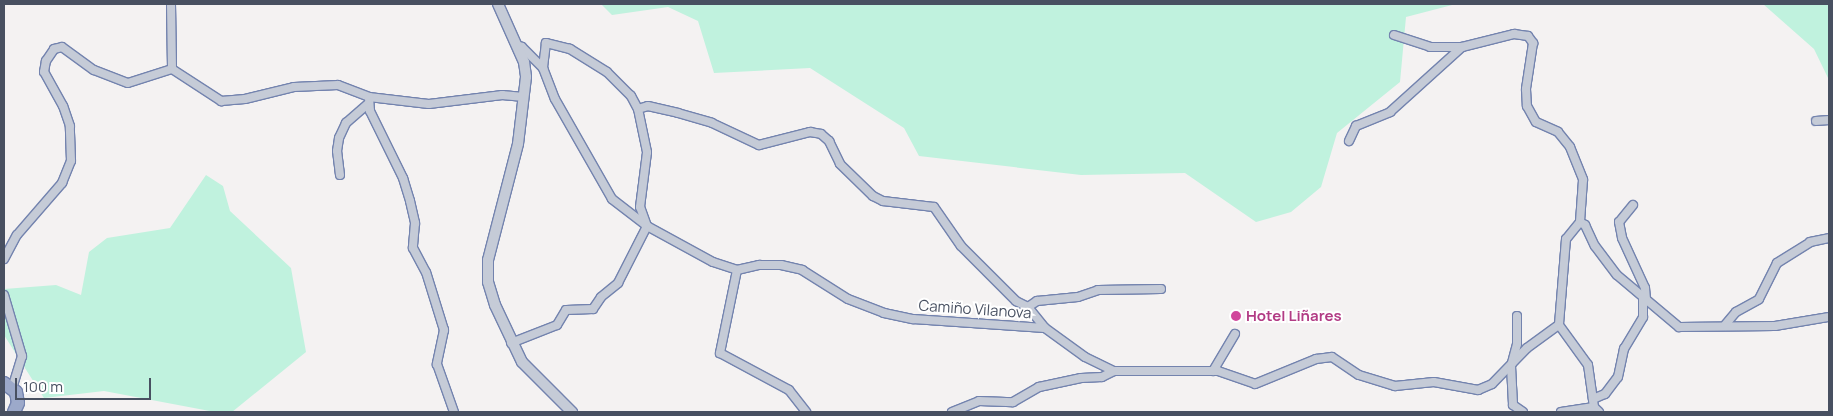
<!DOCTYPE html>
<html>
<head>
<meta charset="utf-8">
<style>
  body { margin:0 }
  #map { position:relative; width:1833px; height:416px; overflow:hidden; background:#f4f2f2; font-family:Manrope,sans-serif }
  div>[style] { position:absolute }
  .green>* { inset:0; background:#c0f2de }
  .roads { filter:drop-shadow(1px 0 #7383ae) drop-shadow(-1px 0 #7383ae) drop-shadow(0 1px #7383ae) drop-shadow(0 -1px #7383ae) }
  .minor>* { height:8px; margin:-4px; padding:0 4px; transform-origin:4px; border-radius:4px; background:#c5cbd7 }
  .tertiary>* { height:10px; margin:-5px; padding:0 5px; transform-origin:5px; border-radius:5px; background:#c5cbd7 }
  .trunk>* { height:12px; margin:-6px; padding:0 6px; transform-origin:6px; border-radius:6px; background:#9ca9ca }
  .dots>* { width:14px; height:14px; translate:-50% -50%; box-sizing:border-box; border:2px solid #fff; border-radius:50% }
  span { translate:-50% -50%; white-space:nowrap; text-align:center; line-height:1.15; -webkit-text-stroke:4px #fff; paint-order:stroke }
  .street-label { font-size:15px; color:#485061 }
  .hotel-label { font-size:15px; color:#b23c85; font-weight:700 }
  .left { translate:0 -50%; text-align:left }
  .frame { position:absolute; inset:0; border:5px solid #485061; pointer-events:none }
  .scale { position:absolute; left:15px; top:378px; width:136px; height:22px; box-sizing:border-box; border:2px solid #485061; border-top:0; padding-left:6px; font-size:15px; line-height:18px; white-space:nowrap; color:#485061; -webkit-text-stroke:4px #fff; paint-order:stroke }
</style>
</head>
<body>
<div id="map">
  <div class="green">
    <div style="clip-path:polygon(601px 4px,1456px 4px,1406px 17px,1400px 82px,1337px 133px,1321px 187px,1291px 212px,1256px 222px,1185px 173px,1081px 175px,919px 156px,904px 128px,810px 68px,714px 73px,698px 21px,668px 7px,612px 15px)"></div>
    <div style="clip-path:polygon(1763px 4px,1829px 4px,1829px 80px,1814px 49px)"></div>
    <div style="clip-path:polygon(206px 175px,223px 186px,230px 211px,291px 268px,306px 352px,232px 412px,215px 412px,104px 391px,44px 398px,4px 335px,4px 289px,56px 285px,81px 295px,89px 252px,107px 238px,170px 228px)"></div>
  </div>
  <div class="roads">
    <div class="minor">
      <div style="left:171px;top:4px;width:65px;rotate:89.1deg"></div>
      <div style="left:1394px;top:35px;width:38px;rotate:18deg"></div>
      <div style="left:1430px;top:47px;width:32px"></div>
      <div style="left:516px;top:45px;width:6px;rotate:18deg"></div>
      <div style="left:522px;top:47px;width:30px;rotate:45deg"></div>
      <div style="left:543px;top:68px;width:33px;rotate:69deg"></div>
      <div style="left:555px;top:99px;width:115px;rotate:60.3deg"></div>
      <div style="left:612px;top:199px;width:44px;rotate:37.6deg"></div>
      <div style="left:647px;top:226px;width:75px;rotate:28.6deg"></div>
      <div style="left:713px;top:262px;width:25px;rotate:18deg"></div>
      <div style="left:172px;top:69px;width:59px;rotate:33.1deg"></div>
      <div style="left:221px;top:101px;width:24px;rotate:-5deg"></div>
      <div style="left:245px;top:99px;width:50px;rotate:-13.8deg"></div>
      <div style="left:294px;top:87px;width:44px;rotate:-2.6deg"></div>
      <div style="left:338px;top:85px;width:33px;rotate:21deg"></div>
      <div style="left:369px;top:97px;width:60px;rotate:6.7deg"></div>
      <div style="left:429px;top:104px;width:74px;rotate:-7deg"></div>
      <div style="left:502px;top:95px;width:22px;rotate:5deg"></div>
      <div style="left:369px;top:97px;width:14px;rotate:86deg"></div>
      <div style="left:370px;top:111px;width:75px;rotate:63.8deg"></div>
      <div style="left:403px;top:178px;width:24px;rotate:73deg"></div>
      <div style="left:410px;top:201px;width:23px;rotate:77deg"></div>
      <div style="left:415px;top:223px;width:25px;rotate:95deg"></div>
      <div style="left:413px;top:248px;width:27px;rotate:62deg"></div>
      <div style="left:426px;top:272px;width:61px;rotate:72.8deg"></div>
      <div style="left:444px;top:330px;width:35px;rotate:102deg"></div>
      <div style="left:437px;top:364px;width:51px;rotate:70.5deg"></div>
      <div style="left:638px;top:109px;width:10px;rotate:-17deg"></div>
      <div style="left:648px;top:106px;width:31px;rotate:13deg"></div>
      <div style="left:678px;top:113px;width:35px;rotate:16deg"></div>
      <div style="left:712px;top:123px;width:52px;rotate:25.1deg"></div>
      <div style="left:759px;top:145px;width:53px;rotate:-14.3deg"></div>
      <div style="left:810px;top:132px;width:11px;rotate:10deg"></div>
      <div style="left:821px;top:134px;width:11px;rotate:41deg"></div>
      <div style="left:829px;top:141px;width:25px;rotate:64deg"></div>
      <div style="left:840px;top:164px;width:46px;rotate:44.1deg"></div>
      <div style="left:873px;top:196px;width:11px;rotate:27deg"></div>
      <div style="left:883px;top:201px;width:51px;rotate:6.7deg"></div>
      <div style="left:934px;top:207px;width:47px;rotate:55.3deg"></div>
      <div style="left:961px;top:246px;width:78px;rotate:45deg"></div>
      <div style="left:1016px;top:301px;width:13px;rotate:27deg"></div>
      <div style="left:1028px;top:307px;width:27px;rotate:51deg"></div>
      <div style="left:1816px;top:121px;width:13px;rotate:-4deg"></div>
      <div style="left:1349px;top:141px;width:17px;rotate:-65deg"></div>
      <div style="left:1356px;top:126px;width:37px;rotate:-22deg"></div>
      <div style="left:1390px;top:112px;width:97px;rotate:-42.1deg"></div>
      <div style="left:1462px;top:47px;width:54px;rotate:-14deg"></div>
      <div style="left:1514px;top:34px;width:14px;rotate:8deg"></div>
      <div style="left:1528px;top:36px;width:9px;rotate:54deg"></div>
      <div style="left:1533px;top:43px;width:47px;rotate:98.7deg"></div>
      <div style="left:1526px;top:89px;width:17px;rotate:87deg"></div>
      <div style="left:1527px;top:106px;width:18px;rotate:61deg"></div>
      <div style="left:1536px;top:122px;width:24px;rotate:24deg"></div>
      <div style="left:1558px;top:132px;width:19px;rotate:51deg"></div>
      <div style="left:1570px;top:147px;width:35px;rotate:68deg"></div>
      <div style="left:1583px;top:180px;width:42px;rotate:94.1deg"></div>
      <div style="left:340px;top:175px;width:24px;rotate:-97deg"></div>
      <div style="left:337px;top:151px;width:13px;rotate:-81deg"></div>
      <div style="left:339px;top:138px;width:17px;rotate:-65deg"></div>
      <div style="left:346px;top:123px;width:30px;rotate:-41deg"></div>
      <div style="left:1633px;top:205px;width:22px;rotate:129deg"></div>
      <div style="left:1619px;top:222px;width:16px;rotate:79deg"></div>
      <div style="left:1622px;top:238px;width:55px;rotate:65.3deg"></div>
      <div style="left:1645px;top:288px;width:12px;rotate:85deg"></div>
      <div style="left:1580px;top:222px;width:6px;rotate:31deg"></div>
      <div style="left:1585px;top:225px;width:23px;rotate:65deg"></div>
      <div style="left:1595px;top:246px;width:36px;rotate:53deg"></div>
      <div style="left:1617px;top:275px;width:81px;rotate:40deg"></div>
      <div style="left:1679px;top:327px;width:96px;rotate:-0.6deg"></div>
      <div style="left:1775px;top:326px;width:55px;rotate:-9.5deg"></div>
      <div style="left:1580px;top:222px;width:22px;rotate:129deg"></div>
      <div style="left:1566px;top:239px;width:86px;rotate:94.7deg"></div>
      <div style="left:1559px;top:325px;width:49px;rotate:54.1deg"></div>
      <div style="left:1588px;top:365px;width:42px;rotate:81.9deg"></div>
      <div style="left:1594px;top:407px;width:7px;rotate:45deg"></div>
      <div style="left:4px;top:259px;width:27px;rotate:-62deg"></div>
      <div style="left:17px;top:235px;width:69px;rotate:-49.1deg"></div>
      <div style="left:62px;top:183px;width:24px;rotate:-68deg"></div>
      <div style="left:71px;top:161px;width:35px;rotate:-92deg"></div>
      <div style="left:70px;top:126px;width:21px;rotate:-109deg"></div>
      <div style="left:63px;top:106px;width:39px;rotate:-119deg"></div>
      <div style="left:44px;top:72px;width:11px;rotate:-80deg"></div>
      <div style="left:46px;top:61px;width:14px;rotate:-56deg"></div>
      <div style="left:54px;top:49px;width:8px;rotate:-14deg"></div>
      <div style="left:62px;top:47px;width:39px;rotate:36deg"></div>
      <div style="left:94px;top:70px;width:36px;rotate:21deg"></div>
      <div style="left:128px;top:83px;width:46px;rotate:-17.7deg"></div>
      <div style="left:737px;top:270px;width:23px;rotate:-13deg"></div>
      <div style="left:759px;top:265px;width:22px"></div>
      <div style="left:781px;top:265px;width:22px;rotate:13deg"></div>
      <div style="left:802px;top:270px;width:54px;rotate:32.2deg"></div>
      <div style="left:848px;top:299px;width:39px;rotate:21deg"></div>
      <div style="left:884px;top:313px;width:30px;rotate:12deg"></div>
      <div style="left:913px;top:319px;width:132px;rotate:3.9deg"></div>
      <div style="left:1045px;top:328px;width:49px;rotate:35.9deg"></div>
      <div style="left:1085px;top:357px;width:32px;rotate:26deg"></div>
      <div style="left:1114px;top:371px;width:104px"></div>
      <div style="left:1218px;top:371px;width:39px;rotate:19deg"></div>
      <div style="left:1255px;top:384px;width:66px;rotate:-22.3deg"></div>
      <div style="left:1316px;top:359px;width:16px;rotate:-7deg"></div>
      <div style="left:1332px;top:357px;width:32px;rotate:34deg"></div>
      <div style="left:1359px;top:375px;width:38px;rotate:17deg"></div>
      <div style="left:1395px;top:386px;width:39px;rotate:-6deg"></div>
      <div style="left:1434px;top:382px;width:45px;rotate:10.3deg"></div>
      <div style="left:1478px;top:390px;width:15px;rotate:-23deg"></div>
      <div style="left:1492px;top:384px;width:50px;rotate:-45.8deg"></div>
      <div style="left:1527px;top:348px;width:39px;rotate:-36deg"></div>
      <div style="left:737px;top:270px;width:85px;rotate:101.6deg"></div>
      <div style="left:720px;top:353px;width:78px;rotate:28.2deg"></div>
      <div style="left:789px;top:390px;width:28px;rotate:52deg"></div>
      <div style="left:4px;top:295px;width:64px;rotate:73.6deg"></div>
      <div style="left:22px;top:356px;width:34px;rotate:107deg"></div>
      <div style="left:1028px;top:307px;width:11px;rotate:-34deg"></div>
      <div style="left:1037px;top:301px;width:41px;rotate:-5.6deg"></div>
      <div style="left:1078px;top:297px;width:21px;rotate:-19deg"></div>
      <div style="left:1098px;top:290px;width:63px;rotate:-0.9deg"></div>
      <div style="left:1517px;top:316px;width:28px;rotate:90deg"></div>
      <div style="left:1517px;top:344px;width:23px;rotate:105deg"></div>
      <div style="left:1511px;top:366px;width:39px;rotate:87deg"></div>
      <div style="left:1513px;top:405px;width:12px;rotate:35deg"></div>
      <div style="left:1725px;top:325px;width:17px;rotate:-50deg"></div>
      <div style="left:1736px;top:312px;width:26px;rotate:-29deg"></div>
      <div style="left:1759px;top:299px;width:40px;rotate:-63.4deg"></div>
      <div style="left:1777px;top:263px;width:39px;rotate:-32deg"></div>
      <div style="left:1810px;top:242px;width:19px;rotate:-12deg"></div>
      <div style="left:511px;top:343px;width:49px;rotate:-21.4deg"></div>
      <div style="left:557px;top:325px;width:17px;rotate:-59deg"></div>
      <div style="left:566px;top:310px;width:27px;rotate:-2deg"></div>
      <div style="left:593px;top:309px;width:14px;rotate:-56deg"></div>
      <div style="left:601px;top:297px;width:22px;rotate:-39deg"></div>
      <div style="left:618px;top:283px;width:64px;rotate:-63deg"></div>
      <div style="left:647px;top:226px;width:20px;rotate:-110deg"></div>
      <div style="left:640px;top:207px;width:55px;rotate:-82.7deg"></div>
      <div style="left:647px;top:152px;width:44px;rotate:-101.8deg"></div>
      <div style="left:638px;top:109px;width:15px;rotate:-118deg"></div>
      <div style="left:631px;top:96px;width:34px;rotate:-135deg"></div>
      <div style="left:607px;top:72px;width:44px;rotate:-148.1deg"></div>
      <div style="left:570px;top:49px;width:25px;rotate:-166deg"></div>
      <div style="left:546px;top:43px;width:25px;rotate:97deg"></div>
      <div style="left:1213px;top:371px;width:43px;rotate:-59.3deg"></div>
      <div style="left:1593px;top:399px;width:13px;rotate:-23deg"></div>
      <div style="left:1605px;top:394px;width:21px;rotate:-53deg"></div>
      <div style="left:1618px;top:377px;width:29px;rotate:-78deg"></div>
      <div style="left:1624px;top:349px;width:37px;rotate:-59deg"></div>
      <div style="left:1643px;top:317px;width:20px;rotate:-90deg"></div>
      <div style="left:952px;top:412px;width:29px;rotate:-22deg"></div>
      <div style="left:979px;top:401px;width:34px;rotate:2deg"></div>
      <div style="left:1013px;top:402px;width:30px;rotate:-30deg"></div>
      <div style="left:1039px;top:387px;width:43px;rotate:-12.1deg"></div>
      <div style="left:1081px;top:378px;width:21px;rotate:-3deg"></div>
      <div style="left:1102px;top:377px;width:13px;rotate:-27deg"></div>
      <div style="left:1561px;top:412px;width:33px;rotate:-9deg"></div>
    </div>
    <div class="tertiary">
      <div style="left:498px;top:4px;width:64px;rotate:65.9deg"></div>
      <div style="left:524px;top:62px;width:15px;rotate:82deg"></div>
      <div style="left:526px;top:77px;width:67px;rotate:96.8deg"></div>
      <div style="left:518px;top:144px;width:120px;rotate:104.5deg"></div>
      <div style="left:488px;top:260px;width:22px;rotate:90deg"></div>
      <div style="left:488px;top:282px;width:24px;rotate:73deg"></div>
      <div style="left:495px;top:305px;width:63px;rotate:64.7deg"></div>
      <div style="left:522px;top:362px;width:71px;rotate:45deg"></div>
    </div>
    <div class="trunk">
      <div style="left:4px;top:383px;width:15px;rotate:37deg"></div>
      <div style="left:16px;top:392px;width:11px;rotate:80deg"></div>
      <div style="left:18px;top:403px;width:10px;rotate:114deg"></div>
    </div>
  </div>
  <div class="dots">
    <div style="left:1236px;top:316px;background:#d1479c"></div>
  </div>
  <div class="street-label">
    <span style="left:975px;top:309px;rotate:4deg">Camiño Vilanova</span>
  </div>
  <div class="hotel-label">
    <span class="left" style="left:1246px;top:316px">Hotel Liñares</span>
  </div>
  <div class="frame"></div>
  <div class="scale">100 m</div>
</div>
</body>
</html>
